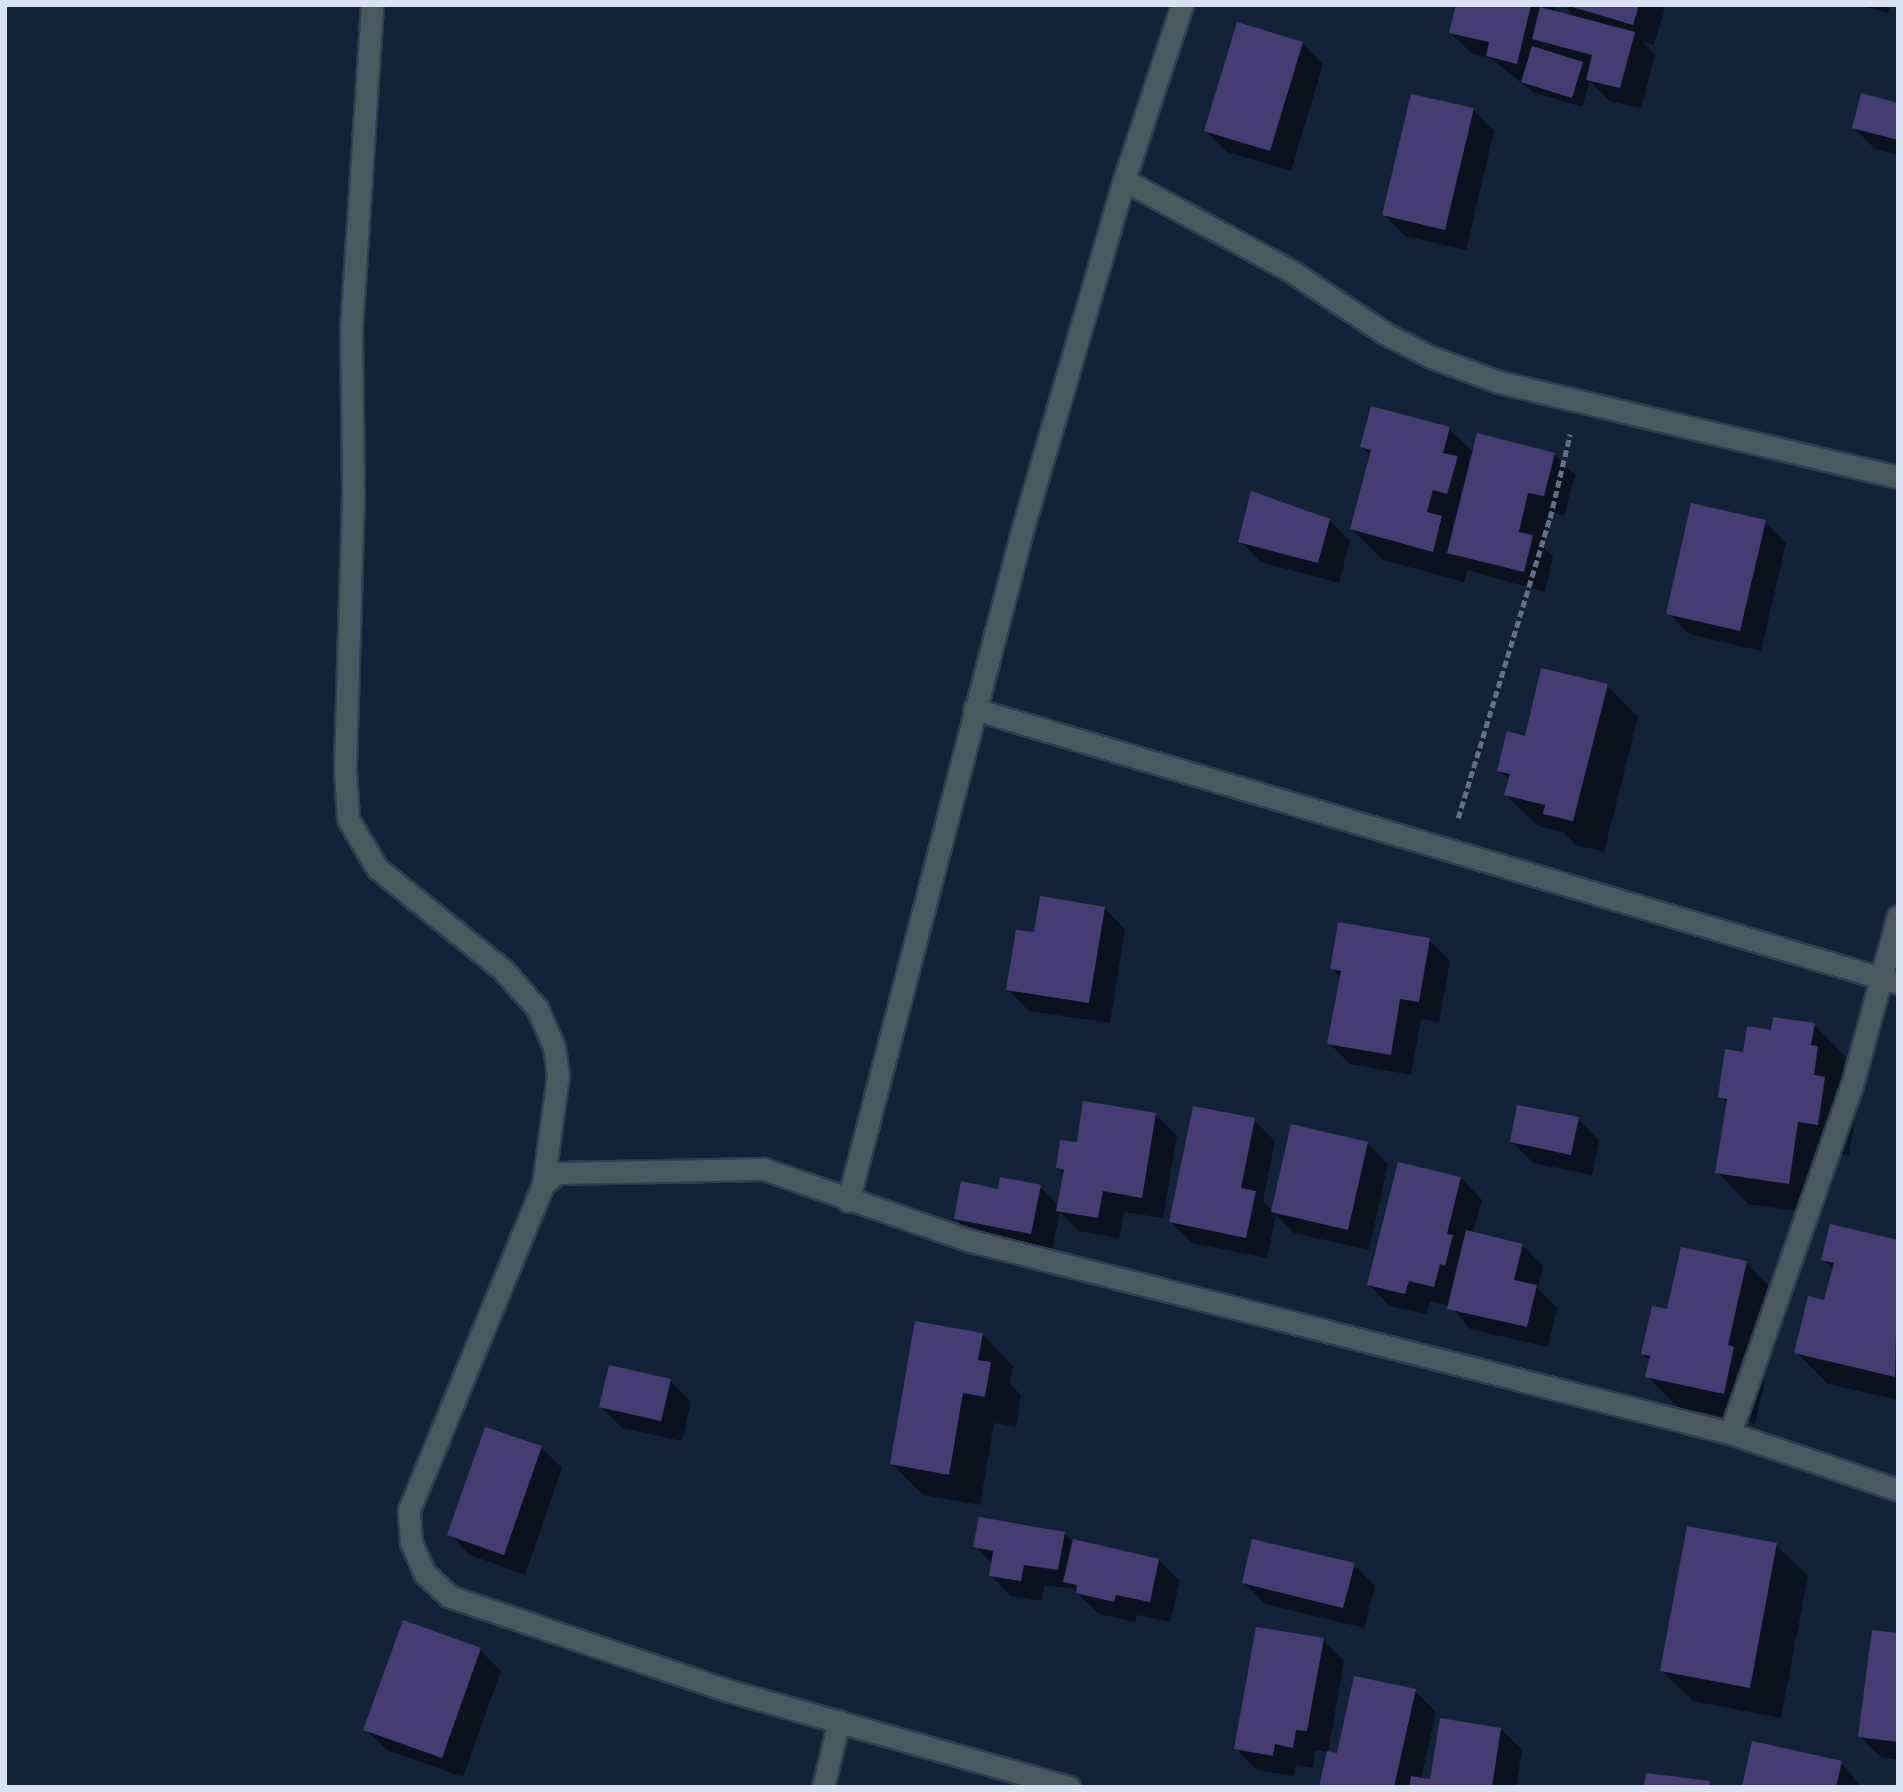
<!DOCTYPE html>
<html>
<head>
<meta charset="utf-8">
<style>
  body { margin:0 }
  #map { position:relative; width:1903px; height:1792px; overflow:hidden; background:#132337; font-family:Literata,serif }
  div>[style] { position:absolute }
  .shadow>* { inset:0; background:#0007 }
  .building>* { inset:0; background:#463c74 }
  .path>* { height:4.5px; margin-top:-2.25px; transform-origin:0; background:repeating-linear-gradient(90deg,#647183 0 7px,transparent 0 10.5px) }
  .roads { filter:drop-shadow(2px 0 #2f3e51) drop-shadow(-2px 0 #2f3e51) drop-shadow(0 2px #2f3e51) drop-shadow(0 -2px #2f3e51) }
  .minor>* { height:21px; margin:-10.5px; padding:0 10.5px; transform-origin:10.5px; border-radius:10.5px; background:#4a595e }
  span { translate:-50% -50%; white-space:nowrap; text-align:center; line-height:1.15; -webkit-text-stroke:5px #09192d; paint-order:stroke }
  .frame { position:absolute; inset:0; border:7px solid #d8e2f0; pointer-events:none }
</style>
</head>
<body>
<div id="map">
  <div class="shadow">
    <div style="clip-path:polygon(1458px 5px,1556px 5px,1554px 13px,1577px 19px,1564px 5px,1666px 5px,1654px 45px,1642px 41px,1655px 54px,1641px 108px,1609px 101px,1590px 81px,1582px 107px,1533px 92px,1490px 58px,1472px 54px,1451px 33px)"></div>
    <div style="clip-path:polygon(1858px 5px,1890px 5px,1888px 13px)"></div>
    <div style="clip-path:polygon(1302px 43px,1323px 64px,1291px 171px,1227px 152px,1206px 131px)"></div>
    <div style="clip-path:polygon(1898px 105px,1898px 155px,1875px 149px,1854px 128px)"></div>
    <div style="clip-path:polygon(1473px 110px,1494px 131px,1466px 250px,1405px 236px,1384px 215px)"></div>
    <div style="clip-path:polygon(1449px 429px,1474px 453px,1554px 454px,1575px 475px,1564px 516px,1549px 512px,1541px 545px,1553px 557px,1545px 592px,1467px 570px,1464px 582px,1383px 560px,1352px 529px,1371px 456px,1362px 447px)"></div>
    <div style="clip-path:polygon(1253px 493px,1329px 520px,1350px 541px,1339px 583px,1261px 562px,1240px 541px)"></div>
    <div style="clip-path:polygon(1765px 522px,1786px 543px,1761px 651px,1689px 634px,1668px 613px)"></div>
    <div style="clip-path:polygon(1607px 685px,1638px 717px,1604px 852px,1576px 845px,1563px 832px,1538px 826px,1506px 795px,1510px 781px,1499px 770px,1526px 738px)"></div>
    <div style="clip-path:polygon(1104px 908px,1125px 929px,1110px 1023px,1029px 1011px,1008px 990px,1035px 934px)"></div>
    <div style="clip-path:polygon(1429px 940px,1450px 961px,1439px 1022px,1421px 1019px,1411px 1075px,1350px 1064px,1329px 1043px,1341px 978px,1332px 968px)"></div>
    <div style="clip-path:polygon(1814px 1025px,1845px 1056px,1846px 1100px,1856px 1110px,1849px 1155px,1829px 1152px,1820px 1214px,1748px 1204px,1717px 1172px,1728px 1104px,1720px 1096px,1745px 1054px,1772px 1032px)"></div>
    <div style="clip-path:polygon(1156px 1115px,1177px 1136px,1163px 1218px,1124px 1212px,1119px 1238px,1079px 1231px,1060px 1212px,1051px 1255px,977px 1240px,956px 1219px,999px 1191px,1040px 1187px,1059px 1206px,1065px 1175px,1057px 1168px)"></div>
    <div style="clip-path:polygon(1578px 1119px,1599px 1140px,1592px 1175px,1533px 1163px,1512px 1142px)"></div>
    <div style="clip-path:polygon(1254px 1120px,1275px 1141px,1263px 1201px,1273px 1211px,1367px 1143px,1388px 1164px,1369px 1250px,1294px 1233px,1276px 1215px,1267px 1258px,1192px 1243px,1171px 1222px)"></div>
    <div style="clip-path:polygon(1461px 1178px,1482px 1200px,1473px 1233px,1522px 1245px,1543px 1266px,1538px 1289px,1557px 1308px,1548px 1347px,1470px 1329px,1450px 1306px,1430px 1301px,1426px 1314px,1390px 1306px,1369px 1285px)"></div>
    <div style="clip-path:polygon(1898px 1242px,1898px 1400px,1828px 1384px,1796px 1352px,1826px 1302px,1834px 1270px,1823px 1259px)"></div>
    <div style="clip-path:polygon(1746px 1263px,1777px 1294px,1759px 1374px,1765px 1380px,1755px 1424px,1678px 1407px,1647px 1376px,1650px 1361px,1643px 1354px,1668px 1311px)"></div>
    <div style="clip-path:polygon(982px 1334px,1013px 1366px,1010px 1384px,1021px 1395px,1016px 1427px,994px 1423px,980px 1505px,923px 1495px,892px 1464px)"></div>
    <div style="clip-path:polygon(670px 1380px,691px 1402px,682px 1441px,622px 1428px,601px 1407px)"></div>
    <div style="clip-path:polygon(541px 1447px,562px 1468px,525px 1575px,470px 1555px,449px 1534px)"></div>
    <div style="clip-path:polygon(1064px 1533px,1074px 1543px,1159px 1560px,1180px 1581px,1170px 1622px,1137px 1615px,1135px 1622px,1099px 1614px,1073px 1589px,1045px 1585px,1042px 1601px,1011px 1596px,990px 1575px,993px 1564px,975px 1546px)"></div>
    <div style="clip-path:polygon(1776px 1545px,1808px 1576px,1781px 1718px,1693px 1701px,1661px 1670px)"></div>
    <div style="clip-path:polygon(1354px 1565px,1375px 1586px,1364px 1628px,1265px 1604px,1244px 1583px)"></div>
    <div style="clip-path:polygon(1898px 1635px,1898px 1760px,1881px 1757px,1859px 1736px)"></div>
    <div style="clip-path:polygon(1323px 1640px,1344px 1661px,1328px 1752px,1316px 1750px,1313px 1768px,1296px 1765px,1294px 1776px,1257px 1770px,1236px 1749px)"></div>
    <div style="clip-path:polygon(480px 1650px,501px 1671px,463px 1777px,387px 1750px,365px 1729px)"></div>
    <div style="clip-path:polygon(1415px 1691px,1436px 1712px,1421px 1779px,1431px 1781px,1501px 1729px,1522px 1750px,1516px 1787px,1321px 1787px,1339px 1755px)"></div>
    <div style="clip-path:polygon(1841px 1762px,1861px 1787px,1744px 1787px)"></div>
  </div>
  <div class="building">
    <div style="clip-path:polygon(1456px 5px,1531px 5px,1517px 64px,1486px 56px,1489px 42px,1449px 33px)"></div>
    <div style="clip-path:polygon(1566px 5px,1639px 5px,1633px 25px)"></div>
    <div style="clip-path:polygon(1540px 7px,1635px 32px,1620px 88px,1586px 80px,1592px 55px,1532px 39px)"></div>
    <div style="clip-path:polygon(1237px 22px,1303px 42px,1270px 151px,1204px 131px)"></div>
    <div style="clip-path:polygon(1532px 46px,1583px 62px,1572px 98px,1521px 82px)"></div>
    <div style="clip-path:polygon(1861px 93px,1898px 103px,1898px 140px,1852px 128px)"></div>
    <div style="clip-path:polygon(1411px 94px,1474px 108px,1445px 230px,1382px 215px)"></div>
    <div style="clip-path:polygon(1371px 406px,1450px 427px,1443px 453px,1458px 456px,1447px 494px,1433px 490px,1427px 512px,1442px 516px,1433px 552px,1350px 529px,1371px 450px,1360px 447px)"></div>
    <div style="clip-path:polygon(1477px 433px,1555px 453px,1544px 496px,1528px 493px,1519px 532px,1533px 535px,1524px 572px,1447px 553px)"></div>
    <div style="clip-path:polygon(1251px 491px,1330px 519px,1318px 563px,1238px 542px)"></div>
    <div style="clip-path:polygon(1691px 503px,1766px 520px,1740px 631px,1666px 614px)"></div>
    <div style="clip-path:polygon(1541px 668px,1608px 684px,1573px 821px,1543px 814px,1545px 805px,1504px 795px,1510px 774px,1497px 771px,1507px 731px,1525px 736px)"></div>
    <div style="clip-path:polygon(1040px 896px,1105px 907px,1089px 1003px,1006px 990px,1016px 930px,1034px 932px)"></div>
    <div style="clip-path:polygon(1338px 922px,1430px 938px,1419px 1002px,1400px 999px,1391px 1055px,1327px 1044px,1341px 971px,1330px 969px)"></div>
    <div style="clip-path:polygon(1773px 1017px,1815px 1023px,1811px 1045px,1818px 1046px,1814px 1075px,1825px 1077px,1818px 1125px,1798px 1122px,1789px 1184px,1715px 1173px,1727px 1099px,1718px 1097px,1725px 1049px,1743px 1052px,1747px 1026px,1771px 1030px)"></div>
    <div style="clip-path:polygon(1083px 1101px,1156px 1113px,1142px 1198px,1103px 1191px,1098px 1218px,1056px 1211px,1064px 1170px,1056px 1168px,1060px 1140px,1077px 1142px)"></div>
    <div style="clip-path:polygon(1517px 1105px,1579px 1117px,1571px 1155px,1510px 1142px)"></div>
    <div style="clip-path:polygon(1193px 1106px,1255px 1118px,1241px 1188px,1256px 1191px,1246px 1238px,1169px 1222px)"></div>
    <div style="clip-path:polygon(1291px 1124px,1368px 1142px,1348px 1230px,1271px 1212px)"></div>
    <div style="clip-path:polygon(1398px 1162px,1461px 1177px,1447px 1234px,1453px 1235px,1445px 1266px,1440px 1264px,1434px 1287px,1409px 1281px,1405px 1294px,1367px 1285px)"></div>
    <div style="clip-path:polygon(1000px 1177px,1041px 1185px,1031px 1234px,954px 1219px,961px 1181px,998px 1189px)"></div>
    <div style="clip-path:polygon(1830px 1224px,1898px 1240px,1895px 1377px,1794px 1353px,1808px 1296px,1824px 1300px,1834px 1263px,1821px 1260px)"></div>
    <div style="clip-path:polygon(1466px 1230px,1523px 1244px,1514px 1280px,1537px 1285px,1527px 1327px,1447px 1309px)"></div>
    <div style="clip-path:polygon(1681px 1247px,1747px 1261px,1728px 1345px,1734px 1347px,1724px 1394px,1645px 1377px,1650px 1356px,1641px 1354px,1652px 1306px,1667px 1309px)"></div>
    <div style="clip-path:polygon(915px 1321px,983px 1333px,978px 1360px,991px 1362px,985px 1397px,963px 1393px,949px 1475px,890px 1464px)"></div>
    <div style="clip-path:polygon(609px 1365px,671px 1379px,661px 1421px,599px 1407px)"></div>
    <div style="clip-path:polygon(485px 1427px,542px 1446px,504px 1555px,447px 1535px)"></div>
    <div style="clip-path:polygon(979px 1517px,1065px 1532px,1058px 1570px,1024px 1565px,1021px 1581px,989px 1576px,993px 1551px,973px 1547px)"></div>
    <div style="clip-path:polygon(1687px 1526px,1777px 1543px,1750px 1688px,1660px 1671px)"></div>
    <div style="clip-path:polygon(1073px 1539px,1159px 1559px,1150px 1602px,1116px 1595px,1114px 1602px,1076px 1593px,1077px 1585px,1063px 1582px)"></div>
    <div style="clip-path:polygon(1252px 1539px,1355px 1563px,1343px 1608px,1242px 1583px)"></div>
    <div style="clip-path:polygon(403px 1620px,481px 1648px,442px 1758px,363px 1730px)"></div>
    <div style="clip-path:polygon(1256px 1627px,1324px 1638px,1307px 1731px,1296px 1730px,1293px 1748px,1275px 1744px,1273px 1756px,1234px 1749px)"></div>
    <div style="clip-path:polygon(1872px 1630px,1898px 1633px,1898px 1742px,1858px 1737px)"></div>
    <div style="clip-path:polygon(1354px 1676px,1416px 1689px,1394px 1787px,1319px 1787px,1327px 1751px,1337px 1753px)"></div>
    <div style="clip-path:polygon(1440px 1718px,1501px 1728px,1492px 1787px,1409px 1787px,1411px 1776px,1430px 1779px)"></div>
    <div style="clip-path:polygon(1752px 1741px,1842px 1761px,1836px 1787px,1742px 1787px)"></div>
    <div style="clip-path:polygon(1646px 1773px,1710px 1781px,1709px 1787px,1644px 1787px)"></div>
  </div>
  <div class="path">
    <div style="left:1458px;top:818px;width:314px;rotate:-73deg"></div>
    <div style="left:1550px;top:518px;width:86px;rotate:-76.6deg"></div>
  </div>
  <div class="roads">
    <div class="minor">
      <div style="left:372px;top:5px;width:323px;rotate:93.7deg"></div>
      <div style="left:351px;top:327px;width:169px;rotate:89.3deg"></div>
      <div style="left:353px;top:496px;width:274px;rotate:91.7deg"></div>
      <div style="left:345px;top:770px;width:49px;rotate:86.5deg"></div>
      <div style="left:348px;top:819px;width:57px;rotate:59.4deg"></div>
      <div style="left:377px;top:868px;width:164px;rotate:39deg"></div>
      <div style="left:504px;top:971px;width:50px;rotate:48.3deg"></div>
      <div style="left:537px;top:1008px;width:43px;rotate:66.4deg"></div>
      <div style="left:554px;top:1047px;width:28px;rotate:82deg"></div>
      <div style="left:558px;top:1075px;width:111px;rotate:97.8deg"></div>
      <div style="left:1124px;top:180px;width:190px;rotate:28.6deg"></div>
      <div style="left:1291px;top:271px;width:114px;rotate:33.6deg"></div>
      <div style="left:1386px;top:334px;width:51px;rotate:27.1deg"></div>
      <div style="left:1431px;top:357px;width:72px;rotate:20.2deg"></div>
      <div style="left:1499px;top:382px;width:410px;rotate:13.4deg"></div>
      <div style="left:974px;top:709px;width:964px;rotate:16.52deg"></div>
      <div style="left:848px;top:1201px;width:692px;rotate:-75.44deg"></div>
      <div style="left:1022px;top:531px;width:366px;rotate:-73.8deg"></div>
      <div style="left:1124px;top:180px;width:184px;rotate:-71.7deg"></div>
      <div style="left:1730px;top:1433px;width:369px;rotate:-70.7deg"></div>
      <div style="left:1852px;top:1085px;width:175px;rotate:-74.8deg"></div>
      <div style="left:823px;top:1787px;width:68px;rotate:-76.4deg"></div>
      <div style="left:1069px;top:1787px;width:353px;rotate:-164.2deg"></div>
      <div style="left:729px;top:1691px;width:296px;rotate:-161.3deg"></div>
      <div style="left:449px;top:1596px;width:33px;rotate:-137deg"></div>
      <div style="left:425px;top:1574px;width:35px;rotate:-114deg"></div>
      <div style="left:411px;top:1542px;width:32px;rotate:-94deg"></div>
      <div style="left:409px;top:1510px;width:352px;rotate:-67.6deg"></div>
      <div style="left:543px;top:1185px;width:18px;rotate:-41deg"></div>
      <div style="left:557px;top:1173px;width:207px;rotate:-1.1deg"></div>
      <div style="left:764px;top:1169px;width:219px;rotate:19.2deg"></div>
      <div style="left:971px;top:1241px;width:783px;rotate:14.2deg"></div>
      <div style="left:1730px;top:1433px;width:177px;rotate:18.7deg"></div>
    </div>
  </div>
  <div class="frame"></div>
</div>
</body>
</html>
